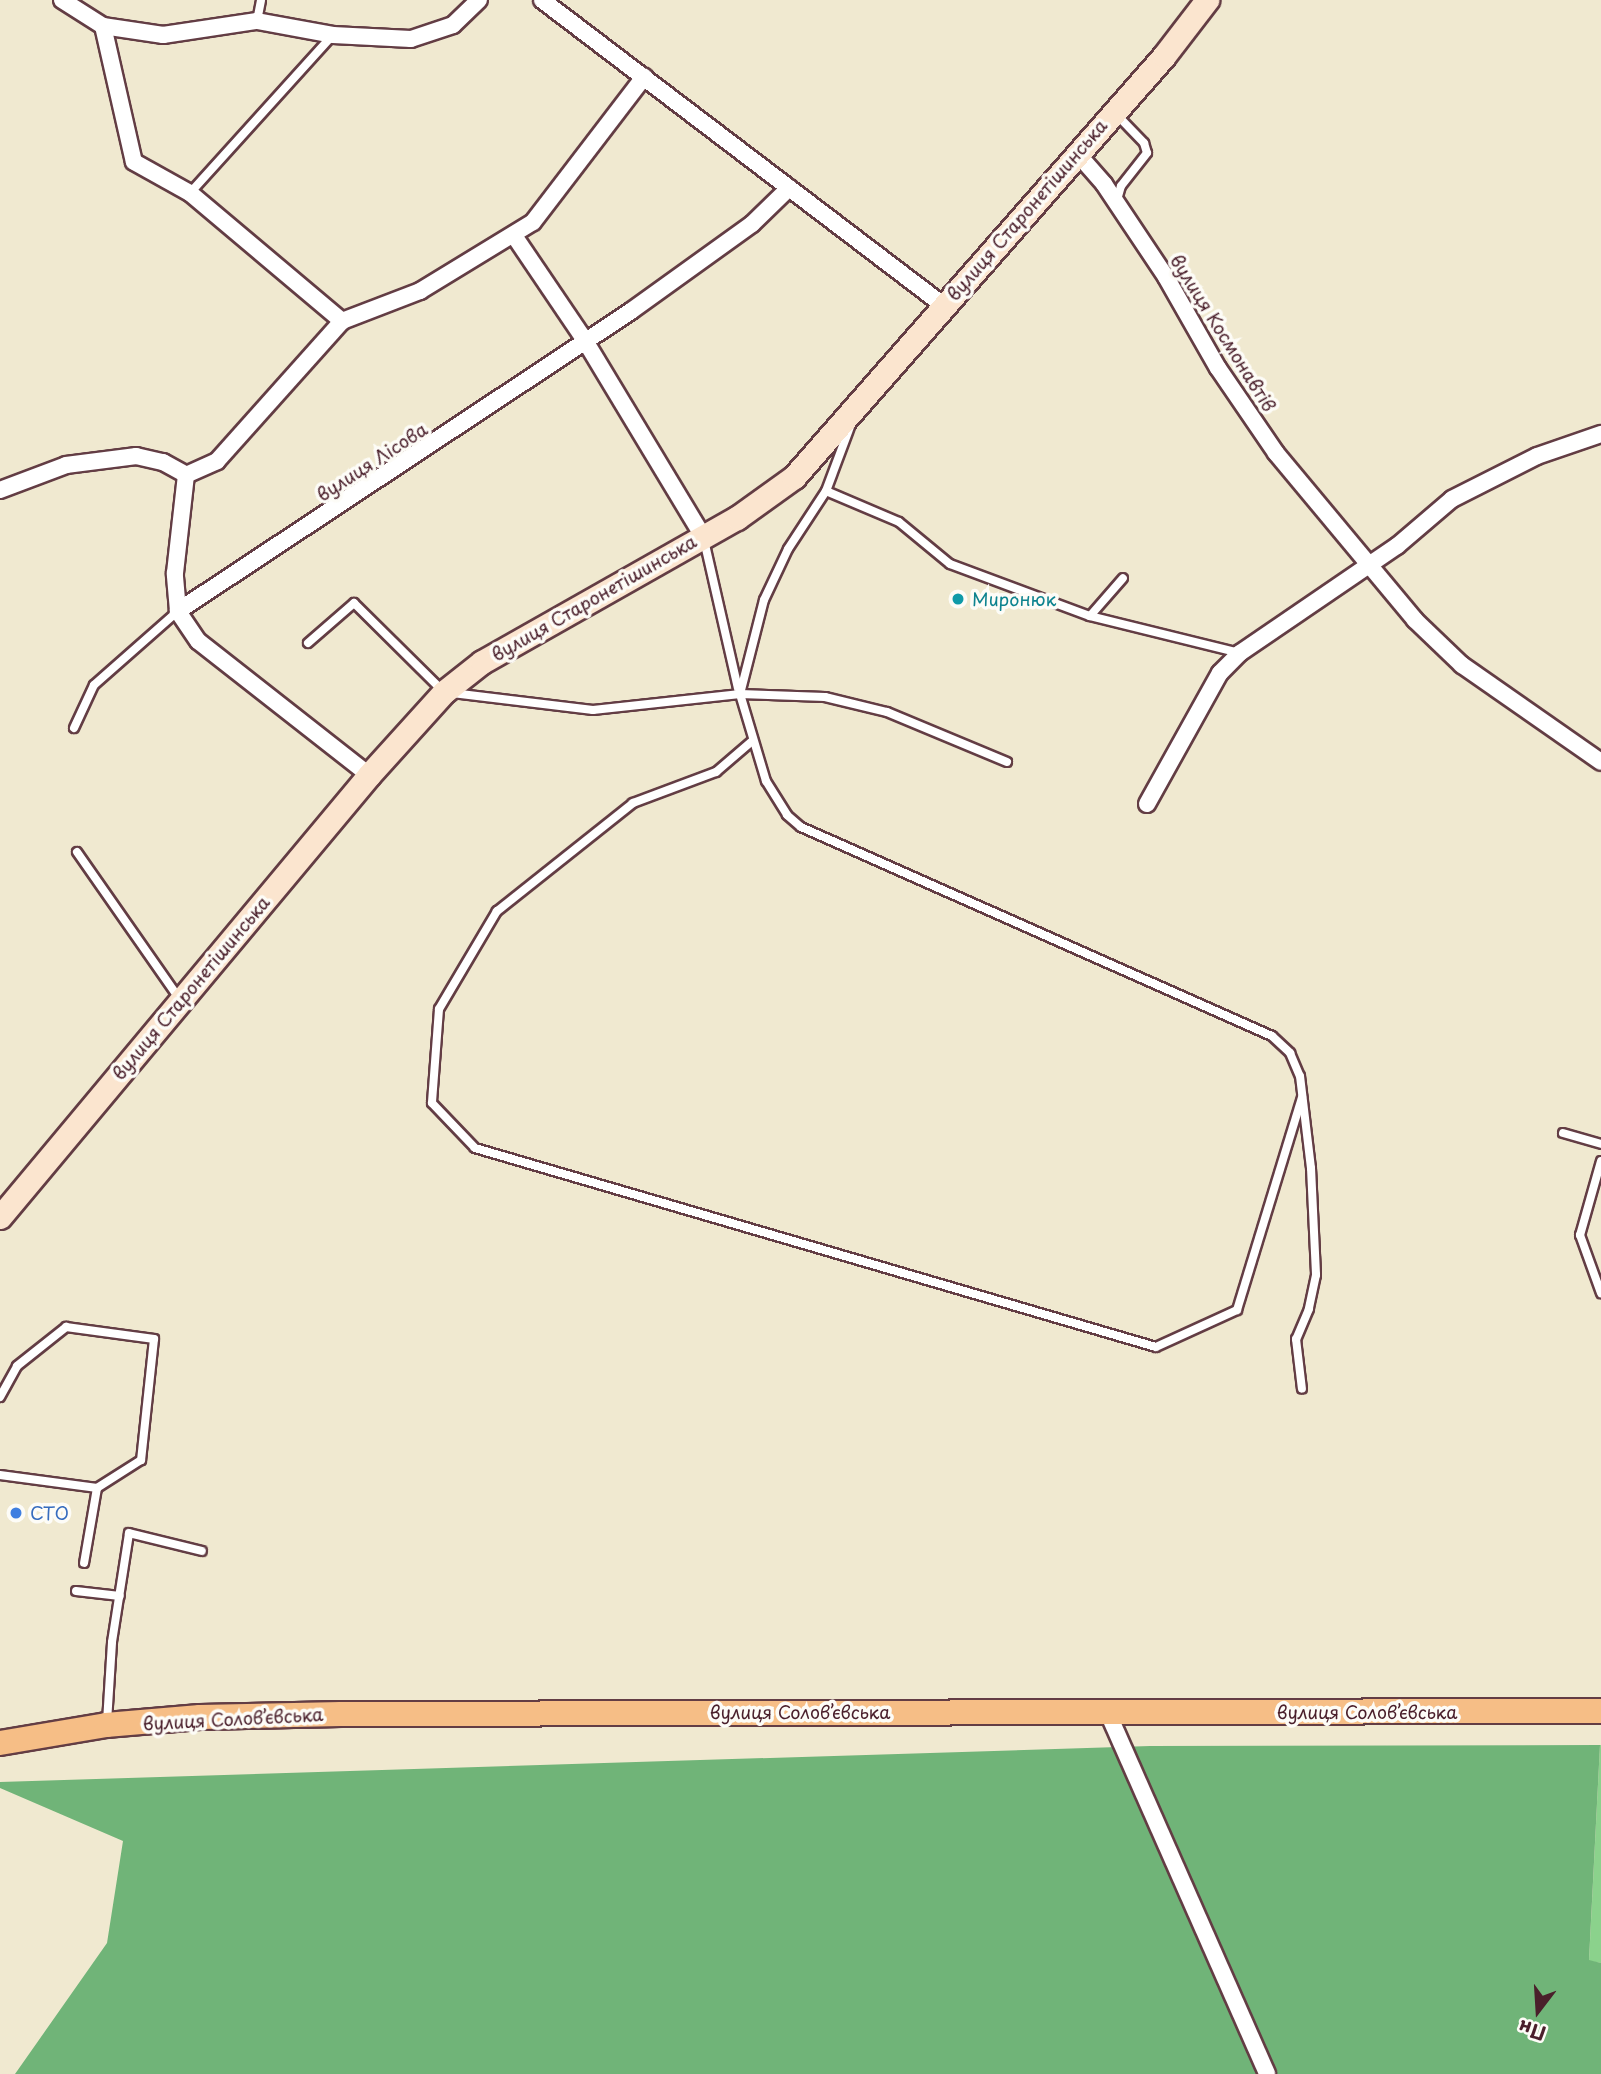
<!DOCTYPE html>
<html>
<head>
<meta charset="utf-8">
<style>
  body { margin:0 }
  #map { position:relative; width:1601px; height:2074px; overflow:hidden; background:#f0e9d0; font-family:"Playpen Sans",sans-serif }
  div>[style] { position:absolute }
  .green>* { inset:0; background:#8bd28c }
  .forest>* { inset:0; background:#70b478 }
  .roads { filter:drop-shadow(2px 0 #633d44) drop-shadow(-2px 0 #633d44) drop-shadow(0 2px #633d44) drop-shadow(0 -2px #633d44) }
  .service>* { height:8px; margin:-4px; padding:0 4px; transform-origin:4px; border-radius:4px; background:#fff }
  .minor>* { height:16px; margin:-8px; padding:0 8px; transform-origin:8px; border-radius:8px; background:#fff }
  .secondary>* { height:23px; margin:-11.5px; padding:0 11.5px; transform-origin:11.5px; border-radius:11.5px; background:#fbe5cf }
  .primary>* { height:24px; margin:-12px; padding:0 12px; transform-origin:12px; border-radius:12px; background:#f6be86 }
  .dots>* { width:19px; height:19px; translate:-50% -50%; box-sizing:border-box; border:4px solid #fdfcf7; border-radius:50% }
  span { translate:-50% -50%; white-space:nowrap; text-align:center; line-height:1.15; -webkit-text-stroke:7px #fdfcf7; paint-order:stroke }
  .street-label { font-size:18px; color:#4a1f2b }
  .culture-label { font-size:18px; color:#0d838f }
  .left { translate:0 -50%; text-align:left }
  .shop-label { font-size:18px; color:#366cbe }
  .north { position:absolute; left:1503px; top:1976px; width:70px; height:70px; -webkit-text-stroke:5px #fdfcf7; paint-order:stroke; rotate:197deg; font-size:19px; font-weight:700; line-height:28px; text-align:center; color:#4a1f2b }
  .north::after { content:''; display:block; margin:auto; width:24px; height:32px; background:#4a1f2b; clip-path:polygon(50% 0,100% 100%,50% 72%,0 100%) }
</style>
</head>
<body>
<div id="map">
  <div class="green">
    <div style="clip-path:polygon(1600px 1745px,1601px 1745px,1601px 1963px,1589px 1961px)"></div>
  </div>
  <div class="forest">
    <div style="clip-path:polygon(1600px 1745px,1589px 1960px,1601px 1963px,1601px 2074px,15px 2074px,107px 1943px,123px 1841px,0 1788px,0 1782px,1150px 1746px)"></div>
  </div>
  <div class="roads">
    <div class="service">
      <div style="left:257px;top:21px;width:21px;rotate:-79deg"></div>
      <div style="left:1117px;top:115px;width:39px;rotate:46deg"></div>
      <div style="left:1144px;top:143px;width:10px;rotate:73deg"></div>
      <div style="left:1147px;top:153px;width:42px;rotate:128.2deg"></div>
      <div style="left:1121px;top:186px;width:15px;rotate:106deg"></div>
      <div style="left:190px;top:193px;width:213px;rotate:-47.9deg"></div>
      <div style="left:826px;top:491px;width:79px;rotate:23deg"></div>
      <div style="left:899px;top:522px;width:66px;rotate:39.5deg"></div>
      <div style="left:950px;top:564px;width:149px;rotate:20.4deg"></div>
      <div style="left:1090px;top:616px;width:50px;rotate:-49deg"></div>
      <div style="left:704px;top:540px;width:152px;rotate:77.1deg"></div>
      <div style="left:1090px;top:616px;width:154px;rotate:13.9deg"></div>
      <div style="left:308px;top:643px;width:61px;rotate:-41deg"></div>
      <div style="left:354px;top:603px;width:127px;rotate:44.7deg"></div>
      <div style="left:444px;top:692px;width:150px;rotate:6.9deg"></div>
      <div style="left:593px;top:710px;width:148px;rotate:-6.2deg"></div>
      <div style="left:740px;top:694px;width:91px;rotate:73.4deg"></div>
      <div style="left:766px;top:781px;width:40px;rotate:58deg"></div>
      <div style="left:787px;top:815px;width:18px;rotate:41deg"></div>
      <div style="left:801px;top:827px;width:515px;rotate:23.93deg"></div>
      <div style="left:1272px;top:1036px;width:25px;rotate:43deg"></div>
      <div style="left:1290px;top:1053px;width:25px;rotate:67deg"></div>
      <div style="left:1300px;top:1076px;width:93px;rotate:83.2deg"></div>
      <div style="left:1311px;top:1168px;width:107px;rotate:87.3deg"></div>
      <div style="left:1316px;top:1275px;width:35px;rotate:102deg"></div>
      <div style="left:1309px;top:1309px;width:33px;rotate:113deg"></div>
      <div style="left:1296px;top:1339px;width:50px;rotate:83.2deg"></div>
      <div style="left:740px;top:694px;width:97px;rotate:-75.7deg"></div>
      <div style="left:764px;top:600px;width:56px;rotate:-64.8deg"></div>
      <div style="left:788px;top:549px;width:69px;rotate:-56.8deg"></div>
      <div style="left:826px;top:491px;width:72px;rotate:-69.5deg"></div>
      <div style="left:740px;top:694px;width:85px;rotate:2deg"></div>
      <div style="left:825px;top:697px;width:64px;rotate:13.6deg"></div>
      <div style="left:887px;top:712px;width:130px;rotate:22.6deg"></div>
      <div style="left:74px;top:728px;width:47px;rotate:-65.1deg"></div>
      <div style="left:94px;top:685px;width:112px;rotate:-41.4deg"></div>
      <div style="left:751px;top:742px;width:46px;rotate:139.4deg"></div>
      <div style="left:716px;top:772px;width:89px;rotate:159.5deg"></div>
      <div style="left:633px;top:803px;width:174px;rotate:141.5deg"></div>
      <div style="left:497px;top:911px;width:114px;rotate:120.6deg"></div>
      <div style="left:439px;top:1009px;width:94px;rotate:94.3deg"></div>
      <div style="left:432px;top:1103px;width:62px;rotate:46.3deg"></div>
      <div style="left:475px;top:1148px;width:709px;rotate:16.29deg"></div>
      <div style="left:1156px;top:1347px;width:89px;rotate:-24.6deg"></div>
      <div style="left:1237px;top:1310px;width:222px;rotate:-73deg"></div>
      <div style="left:77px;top:852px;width:178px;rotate:55.1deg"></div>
      <div style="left:1563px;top:1133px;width:40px;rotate:16deg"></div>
      <div style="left:1601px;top:1161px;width:77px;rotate:105.8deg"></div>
      <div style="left:1580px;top:1235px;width:62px;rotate:70.1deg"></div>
      <div style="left:0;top:1397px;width:35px;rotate:-61deg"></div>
      <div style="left:17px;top:1366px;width:63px;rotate:-38.5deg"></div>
      <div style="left:66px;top:1327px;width:89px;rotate:7.8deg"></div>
      <div style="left:154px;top:1339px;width:122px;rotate:96.1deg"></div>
      <div style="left:141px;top:1460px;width:52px;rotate:147.5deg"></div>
      <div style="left:0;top:1475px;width:98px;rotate:7.6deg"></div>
      <div style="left:97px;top:1488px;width:76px;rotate:99.8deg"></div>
      <div style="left:76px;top:1591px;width:44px;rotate:6.5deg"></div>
      <div style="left:107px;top:1722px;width:80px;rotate:-86.4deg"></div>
      <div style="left:112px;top:1642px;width:110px;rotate:-81.1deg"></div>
      <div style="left:129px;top:1533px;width:75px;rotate:13.9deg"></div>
    </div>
    <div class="minor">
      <div style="left:62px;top:0;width:49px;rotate:32.4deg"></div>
      <div style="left:103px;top:26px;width:139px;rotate:77.2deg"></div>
      <div style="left:134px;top:162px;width:64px;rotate:29deg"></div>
      <div style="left:190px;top:193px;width:199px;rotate:40.1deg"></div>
      <div style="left:542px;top:0;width:504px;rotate:37.26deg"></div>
      <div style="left:103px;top:26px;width:61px;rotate:8.5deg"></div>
      <div style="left:163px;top:35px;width:95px;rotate:-8.5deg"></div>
      <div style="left:257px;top:21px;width:77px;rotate:10.4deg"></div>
      <div style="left:333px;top:35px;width:78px;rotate:2.9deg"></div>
      <div style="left:411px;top:39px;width:44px;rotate:-18.4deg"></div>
      <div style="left:453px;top:25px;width:36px;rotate:-44deg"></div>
      <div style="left:1076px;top:152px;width:43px;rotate:48.8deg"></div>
      <div style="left:1104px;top:184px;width:112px;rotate:56.3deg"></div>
      <div style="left:1166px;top:277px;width:105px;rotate:60.3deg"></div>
      <div style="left:1218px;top:368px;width:103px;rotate:55.7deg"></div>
      <div style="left:1276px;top:453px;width:217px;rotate:50.2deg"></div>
      <div style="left:1415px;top:620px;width:65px;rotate:43.8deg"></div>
      <div style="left:1462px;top:665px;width:169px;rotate:34.9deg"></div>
      <div style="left:515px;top:237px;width:123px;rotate:55.9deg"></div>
      <div style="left:584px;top:339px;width:230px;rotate:58.9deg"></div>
      <div style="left:0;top:490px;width:71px;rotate:-20.7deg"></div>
      <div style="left:66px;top:465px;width:71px;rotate:-7.3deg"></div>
      <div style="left:136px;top:456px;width:28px;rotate:13deg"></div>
      <div style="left:163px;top:462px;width:26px;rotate:29deg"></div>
      <div style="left:178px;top:611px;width:543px;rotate:-33.51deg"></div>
      <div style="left:631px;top:311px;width:149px;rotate:-35.7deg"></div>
      <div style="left:752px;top:224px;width:52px;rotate:-44.2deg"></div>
      <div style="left:369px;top:775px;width:217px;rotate:-141.9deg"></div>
      <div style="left:198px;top:641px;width:36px;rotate:-124deg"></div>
      <div style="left:178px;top:611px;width:38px;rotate:-95deg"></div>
      <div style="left:175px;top:573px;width:99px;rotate:-83.6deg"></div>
      <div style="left:186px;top:475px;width:34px;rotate:-24deg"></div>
      <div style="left:217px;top:461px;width:188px;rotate:-48.2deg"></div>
      <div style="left:342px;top:321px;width:84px;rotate:-21deg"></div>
      <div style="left:420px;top:291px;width:132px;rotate:-31.4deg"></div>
      <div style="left:533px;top:222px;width:183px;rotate:-52.6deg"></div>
      <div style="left:1147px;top:804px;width:150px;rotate:-60.9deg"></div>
      <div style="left:1220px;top:673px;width:28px;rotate:-45deg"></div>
      <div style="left:1240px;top:653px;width:190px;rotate:-34.3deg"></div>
      <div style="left:1397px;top:546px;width:72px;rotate:-40.5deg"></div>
      <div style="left:1452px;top:499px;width:95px;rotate:-26.8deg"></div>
      <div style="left:1537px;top:456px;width:68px;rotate:-19deg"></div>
      <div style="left:1108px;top:1713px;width:394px;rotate:66.2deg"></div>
    </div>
    <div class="secondary">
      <div style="left:0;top:1217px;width:576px;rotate:-50.14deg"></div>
      <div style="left:369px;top:775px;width:112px;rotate:-47.9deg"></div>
      <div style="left:444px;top:692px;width:48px;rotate:-38.3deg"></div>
      <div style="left:482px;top:662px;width:293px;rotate:-29.5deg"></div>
      <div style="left:737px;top:518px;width:70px;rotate:-35.7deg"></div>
      <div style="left:794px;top:477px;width:560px;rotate:-48.69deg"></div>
      <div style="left:1164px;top:56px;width:71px;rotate:-52.5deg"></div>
    </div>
    <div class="primary">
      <div style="left:0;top:1743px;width:108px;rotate:-9.6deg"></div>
      <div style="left:106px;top:1725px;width:94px;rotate:-4.9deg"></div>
      <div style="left:200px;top:1717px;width:141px;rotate:-1.2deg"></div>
      <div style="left:341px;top:1714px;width:1260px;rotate:-0.14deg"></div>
    </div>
  </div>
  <div class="dots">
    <div style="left:958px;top:599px;background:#0f9aa8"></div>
    <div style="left:16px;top:1513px;background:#3f7fe0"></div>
  </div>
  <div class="street-label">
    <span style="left:1027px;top:210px;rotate:-49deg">вулиця Старонетішинська</span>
    <span style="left:1223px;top:333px;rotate:58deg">вулиця Космонавтів</span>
    <span style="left:372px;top:462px;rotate:-33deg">вулиця Лісова</span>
    <span style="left:594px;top:598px;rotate:-30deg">вулиця Старонетішинська</span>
    <span style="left:191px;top:988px;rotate:-50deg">вулиця Старонетішинська</span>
    <span style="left:800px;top:1712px">вулиця Соловʼєвська</span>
    <span style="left:1367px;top:1712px">вулиця Соловʼєвська</span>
    <span style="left:233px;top:1719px;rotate:-3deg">вулиця Соловʼєвська</span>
  </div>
  <div class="culture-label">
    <span class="left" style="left:972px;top:599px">Миронюк</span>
  </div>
  <div class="shop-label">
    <span class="left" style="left:30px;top:1513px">СТО</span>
  </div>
  <div class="north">Пн</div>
</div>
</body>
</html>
